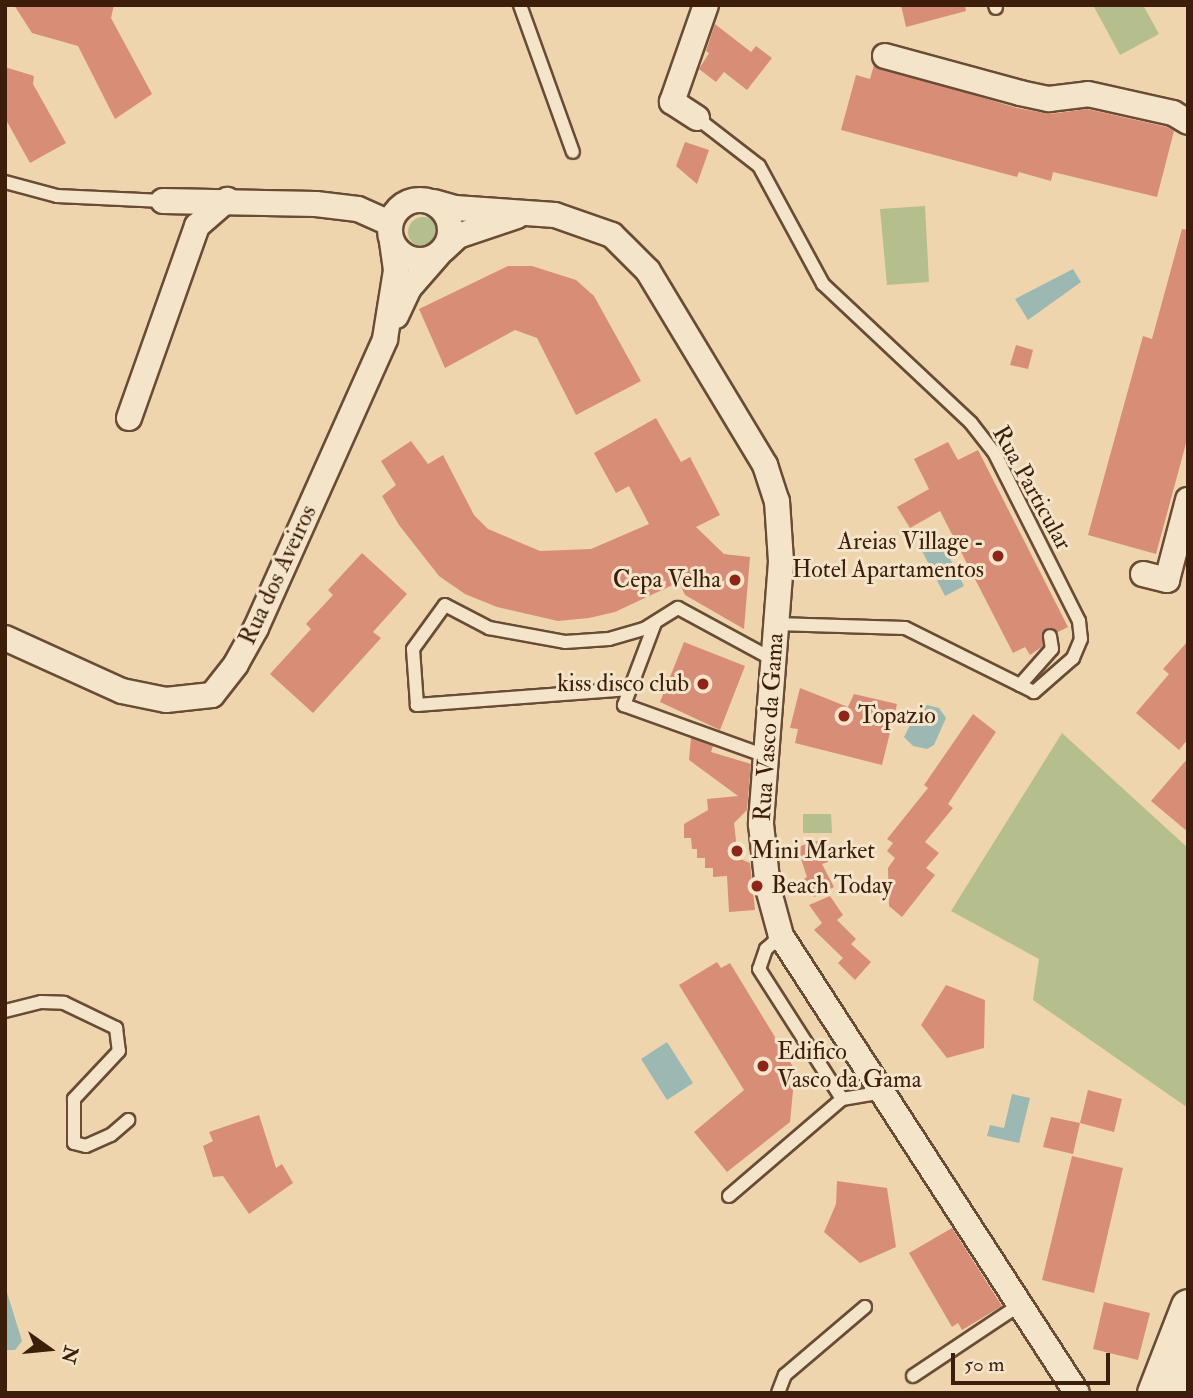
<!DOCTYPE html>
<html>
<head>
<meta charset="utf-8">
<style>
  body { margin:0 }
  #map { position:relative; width:1193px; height:1398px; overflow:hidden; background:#eed5ae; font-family:"IM FELL Double Pica",serif }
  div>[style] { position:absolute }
  .green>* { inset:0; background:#b5be8d }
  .round { border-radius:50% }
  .water>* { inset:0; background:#9bb8b2 }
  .building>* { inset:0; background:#d88e76 }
  .roads { filter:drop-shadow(2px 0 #694c34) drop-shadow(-2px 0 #694c34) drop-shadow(0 2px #694c34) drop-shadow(0 -2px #694c34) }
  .service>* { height:12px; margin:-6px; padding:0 6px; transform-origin:6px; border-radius:6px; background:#f4e4ca }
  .minor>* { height:24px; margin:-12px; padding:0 12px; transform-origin:12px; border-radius:12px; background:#f4e4ca }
  .minor>.ring { margin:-12px; padding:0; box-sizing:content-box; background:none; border:24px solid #f4e4ca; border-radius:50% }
  .tertiary>* { height:32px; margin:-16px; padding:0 16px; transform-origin:16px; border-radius:16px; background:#f4e4ca }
  .dots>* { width:19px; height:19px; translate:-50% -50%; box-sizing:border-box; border:4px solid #f4e4ca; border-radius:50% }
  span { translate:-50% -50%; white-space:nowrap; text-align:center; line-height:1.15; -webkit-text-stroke:6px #f4e4ca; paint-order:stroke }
  .street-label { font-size:24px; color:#3d1e0b }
  .poi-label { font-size:24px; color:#3d1e0b }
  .right { translate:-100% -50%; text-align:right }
  .left { translate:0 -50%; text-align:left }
  .frame { position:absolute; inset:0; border:7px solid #3d1e0b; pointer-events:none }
  .north { position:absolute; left:14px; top:1314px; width:70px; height:70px; -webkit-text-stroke:5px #f4e4ca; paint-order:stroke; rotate:105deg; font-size:19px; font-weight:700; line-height:28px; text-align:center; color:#3d1e0b }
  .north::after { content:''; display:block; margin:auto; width:24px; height:32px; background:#3d1e0b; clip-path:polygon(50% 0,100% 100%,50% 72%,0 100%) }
  .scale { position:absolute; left:951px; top:1353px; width:159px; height:32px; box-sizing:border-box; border:4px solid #3d1e0b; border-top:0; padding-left:9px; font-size:21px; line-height:24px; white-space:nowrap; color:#3d1e0b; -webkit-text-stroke:5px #f4e4ca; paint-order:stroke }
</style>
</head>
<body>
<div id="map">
  <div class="green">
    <div style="clip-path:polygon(1093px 5px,1143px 5px,1159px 34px,1120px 55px)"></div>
    <div style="clip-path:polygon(925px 206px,929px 282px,887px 285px,880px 209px)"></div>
    <div class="round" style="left:408px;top:217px;width:30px;height:30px"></div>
    <div style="clip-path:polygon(1062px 733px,1188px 848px,1188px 1108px,1033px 1000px,1039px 959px,951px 911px)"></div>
    <div style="clip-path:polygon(803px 814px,831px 814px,832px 833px,803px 833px)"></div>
  </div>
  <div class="water">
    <div style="clip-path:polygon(1073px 269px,1081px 282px,1028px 320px,1015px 299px)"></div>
    <div style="clip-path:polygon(937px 533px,964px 586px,945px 596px,918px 543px)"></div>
    <div style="clip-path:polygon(927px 705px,939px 708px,946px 718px,934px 745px,927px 749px,913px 746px,904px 737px,917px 711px)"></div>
    <div style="clip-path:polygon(667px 1042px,693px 1083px,667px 1100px,641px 1059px)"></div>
    <div style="clip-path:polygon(1012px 1094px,1030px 1098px,1019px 1143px,987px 1136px,990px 1125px,1004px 1128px)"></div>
    <div style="clip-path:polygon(5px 1286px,22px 1341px,15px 1350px,5px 1350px)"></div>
  </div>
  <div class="building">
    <div style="clip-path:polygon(14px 5px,114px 5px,111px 18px,152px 94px,115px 119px,78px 46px,32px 33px)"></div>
    <div style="clip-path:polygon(901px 5px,965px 5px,966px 11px,906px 27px)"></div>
    <div style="clip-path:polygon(715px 24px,751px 52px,756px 46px,772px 58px,747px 90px,724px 72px,716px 82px,699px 69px,709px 53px,706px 51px)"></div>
    <div style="clip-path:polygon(874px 65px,1017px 108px,1050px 114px,1087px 109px,1167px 127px,1174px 131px,1157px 197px,1053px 172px,1051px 181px,1019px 172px,1017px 177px,841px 130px,856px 75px,870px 79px)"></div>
    <div style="clip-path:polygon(5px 67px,34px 76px,33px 84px,66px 143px,30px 163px,5px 118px)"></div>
    <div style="clip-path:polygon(685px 142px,709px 150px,697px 184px,676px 166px)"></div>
    <div style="clip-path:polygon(1182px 229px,1188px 230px,1188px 436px,1156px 554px,1088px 535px,1143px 336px,1152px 339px)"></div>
    <div style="clip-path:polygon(508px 266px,532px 266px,576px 280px,594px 296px,641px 381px,576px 415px,537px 338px,515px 330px,445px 368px,419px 309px)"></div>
    <div style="clip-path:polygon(1016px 345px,1033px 350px,1028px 369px,1010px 365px)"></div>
    <div style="clip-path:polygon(656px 418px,681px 462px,690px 457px,720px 515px,696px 527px,724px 554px,750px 557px,744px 629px,685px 595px,679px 582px,615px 612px,589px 618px,558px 621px,497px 607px,465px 594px,439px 576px,399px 525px,382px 496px,396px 485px,381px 461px,411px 441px,428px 464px,443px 455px,474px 515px,488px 529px,540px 551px,591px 549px,649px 524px,629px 486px,616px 493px,594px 453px)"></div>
    <div style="clip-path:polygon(948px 442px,958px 460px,978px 450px,1068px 627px,1058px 632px,1045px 629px,1043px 646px,1030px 655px,1025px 647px,1013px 653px,940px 511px,910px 528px,897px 507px,929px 489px,914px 459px)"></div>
    <div style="clip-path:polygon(362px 553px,407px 594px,373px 632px,381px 638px,313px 713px,270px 674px,311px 629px,306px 624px,333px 595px,328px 590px)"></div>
    <div style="clip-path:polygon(1188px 641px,1188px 739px,1179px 750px,1136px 713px,1169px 674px,1163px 669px)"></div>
    <div style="clip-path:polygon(684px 642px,745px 666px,720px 730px,660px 702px)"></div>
    <div style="clip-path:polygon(800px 688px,848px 707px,854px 694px,897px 704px,882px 765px,795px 743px,798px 729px,790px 728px)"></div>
    <div style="clip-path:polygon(973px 714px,996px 732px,948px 804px,953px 808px,925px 842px,939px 853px,926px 868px,935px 875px,902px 917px,889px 906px,888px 868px,895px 858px,887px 851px,893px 843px,887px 839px,928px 788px,924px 785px)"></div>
    <div style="clip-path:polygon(691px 738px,713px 746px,711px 752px,751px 764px,747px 810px,734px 823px,738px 858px,750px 863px,755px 910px,729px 912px,727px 876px,713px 877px,713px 868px,705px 868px,705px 858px,697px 858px,697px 849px,692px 849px,691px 838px,684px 838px,684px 824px,708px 810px,707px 799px,738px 796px,689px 760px)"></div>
    <div style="clip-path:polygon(1188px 758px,1188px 832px,1151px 801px)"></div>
    <div style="clip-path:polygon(821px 840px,828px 862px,822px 864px,834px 887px,814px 897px,804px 879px,807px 877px,797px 847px)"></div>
    <div style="clip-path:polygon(830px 896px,843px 915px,837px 920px,856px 939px,851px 944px,871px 962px,855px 980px,838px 963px,843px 958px,814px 930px,822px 923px,809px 905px)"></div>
    <div style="clip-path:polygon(717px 962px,721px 968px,730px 963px,795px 1070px,790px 1122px,727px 1172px,694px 1132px,744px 1090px,679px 985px)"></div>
    <div style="clip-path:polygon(946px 985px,985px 1000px,984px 1048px,947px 1058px,921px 1025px)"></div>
    <div style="clip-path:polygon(1088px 1090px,1122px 1099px,1114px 1132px,1080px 1123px)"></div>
    <div style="clip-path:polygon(259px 1115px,276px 1168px,282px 1164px,293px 1183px,249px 1214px,223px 1176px,213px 1177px,203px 1146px,213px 1141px,209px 1132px)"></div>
    <div style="clip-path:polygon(1051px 1117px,1080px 1123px,1073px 1154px,1043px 1147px)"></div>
    <div style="clip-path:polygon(1072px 1156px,1123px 1168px,1094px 1293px,1042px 1280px)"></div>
    <div style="clip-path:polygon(837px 1181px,887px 1188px,896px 1247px,860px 1263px,824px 1232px,836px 1204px)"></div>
    <div style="clip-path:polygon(952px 1228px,1002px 1306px,962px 1330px,958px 1323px,952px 1327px,909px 1253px)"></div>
    <div style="clip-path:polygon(1104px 1302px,1150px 1313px,1138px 1360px,1093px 1349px)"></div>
  </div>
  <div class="roads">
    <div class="service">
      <div style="left:520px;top:5px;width:156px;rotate:70.2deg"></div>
      <div style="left:995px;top:5px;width:3px;rotate:72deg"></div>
      <div style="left:697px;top:118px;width:78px;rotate:37.7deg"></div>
      <div style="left:759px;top:166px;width:134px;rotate:61.5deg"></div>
      <div style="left:823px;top:284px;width:203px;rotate:43.2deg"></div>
      <div style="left:971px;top:423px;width:37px;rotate:52deg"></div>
      <div style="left:994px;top:452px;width:189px;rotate:63.3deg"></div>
      <div style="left:1079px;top:621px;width:18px;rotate:84deg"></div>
      <div style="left:1081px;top:639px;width:21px;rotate:113deg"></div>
      <div style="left:1073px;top:658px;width:52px;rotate:138.9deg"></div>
      <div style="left:1034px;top:692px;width:144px;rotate:-153.6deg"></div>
      <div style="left:905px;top:628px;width:129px;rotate:-178.2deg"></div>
      <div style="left:5px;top:182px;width:54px;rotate:15.1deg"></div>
      <div style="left:57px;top:196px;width:106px;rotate:2.7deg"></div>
      <div style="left:655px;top:623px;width:88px;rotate:110.7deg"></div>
      <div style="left:624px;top:705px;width:148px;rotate:19.8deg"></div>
      <div style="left:1020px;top:685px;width:48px;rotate:-48.4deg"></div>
      <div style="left:1052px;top:649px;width:13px;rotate:-99deg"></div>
      <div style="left:630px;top:689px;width:214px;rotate:175.7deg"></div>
      <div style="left:417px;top:705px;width:56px;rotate:-94.1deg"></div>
      <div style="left:413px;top:649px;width:54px;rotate:-54deg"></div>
      <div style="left:445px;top:605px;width:50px;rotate:27.6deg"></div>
      <div style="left:489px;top:628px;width:77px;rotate:10.4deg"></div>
      <div style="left:565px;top:642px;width:44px;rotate:-3.9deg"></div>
      <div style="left:609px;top:639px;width:36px;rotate:-16deg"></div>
      <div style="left:644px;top:629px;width:40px;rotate:-32deg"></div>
      <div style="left:678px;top:608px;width:107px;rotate:28.5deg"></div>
      <div style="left:781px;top:936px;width:20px;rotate:139deg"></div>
      <div style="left:766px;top:949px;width:21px;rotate:109deg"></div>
      <div style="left:759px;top:969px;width:154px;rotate:57.4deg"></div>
      <div style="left:842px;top:1099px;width:43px;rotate:-9.5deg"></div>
      <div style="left:5px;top:1011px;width:37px;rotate:-14deg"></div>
      <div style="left:41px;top:1002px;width:23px;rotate:2deg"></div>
      <div style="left:64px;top:1003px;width:58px;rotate:25.7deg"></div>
      <div style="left:116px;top:1028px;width:23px;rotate:83deg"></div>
      <div style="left:119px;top:1051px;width:66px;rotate:133.2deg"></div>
      <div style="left:74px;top:1099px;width:44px;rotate:90deg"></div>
      <div style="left:74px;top:1143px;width:12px;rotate:14deg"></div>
      <div style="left:86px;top:1146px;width:27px;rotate:-24deg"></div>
      <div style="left:111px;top:1135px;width:23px;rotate:-41deg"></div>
      <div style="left:729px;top:1196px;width:149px;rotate:-40.6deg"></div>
      <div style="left:913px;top:1376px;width:130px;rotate:-33.7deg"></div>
      <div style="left:778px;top:1393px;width:19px;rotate:-69deg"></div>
      <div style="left:785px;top:1375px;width:105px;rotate:-40.4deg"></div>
    </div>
    <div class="minor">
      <div style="left:885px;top:56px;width:140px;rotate:15.3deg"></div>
      <div style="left:1020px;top:93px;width:30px;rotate:12deg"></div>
      <div style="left:1049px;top:99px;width:39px;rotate:-7deg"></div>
      <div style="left:1088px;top:94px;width:87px;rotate:12.6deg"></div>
      <div style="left:1173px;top:113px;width:17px;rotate:31deg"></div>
      <div style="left:697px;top:118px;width:30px;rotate:-147deg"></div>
      <div style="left:672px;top:102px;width:103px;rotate:-70.7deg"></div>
      <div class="ring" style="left:390px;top:200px;width:36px;height:36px"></div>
      <div style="left:163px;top:201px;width:153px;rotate:1.1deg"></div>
      <div style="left:316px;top:204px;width:42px;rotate:6.8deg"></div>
      <div style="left:358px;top:209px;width:35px;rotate:24deg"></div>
      <div style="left:434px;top:202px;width:22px;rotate:16deg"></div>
      <div style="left:455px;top:208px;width:100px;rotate:4deg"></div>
      <div style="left:555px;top:215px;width:60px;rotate:19.3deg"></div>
      <div style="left:612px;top:235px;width:51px;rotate:45deg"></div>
      <div style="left:648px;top:271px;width:227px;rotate:58.9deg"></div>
      <div style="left:765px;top:465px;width:38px;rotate:72deg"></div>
      <div style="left:777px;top:501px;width:61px;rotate:86.2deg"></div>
      <div style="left:781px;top:562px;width:263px;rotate:94.4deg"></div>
      <div style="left:761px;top:824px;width:64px;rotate:83.8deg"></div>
      <div style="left:768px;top:888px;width:50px;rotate:74.8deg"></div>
      <div style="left:781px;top:936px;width:544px;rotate:57.07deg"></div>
      <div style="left:444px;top:249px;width:19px;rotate:-43deg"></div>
      <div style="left:458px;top:236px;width:62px;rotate:-18.7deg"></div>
      <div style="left:396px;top:316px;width:31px;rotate:-65deg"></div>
      <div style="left:409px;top:288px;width:44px;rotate:-48.7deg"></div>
      <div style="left:129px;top:418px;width:204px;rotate:-70.5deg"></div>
      <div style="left:197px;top:226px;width:40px;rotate:-41deg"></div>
      <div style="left:1143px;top:574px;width:25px;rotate:14deg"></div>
      <div style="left:1167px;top:580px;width:83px;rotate:-75.3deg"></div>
      <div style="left:5px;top:638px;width:128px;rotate:24.4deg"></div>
      <div style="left:122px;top:691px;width:45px;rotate:11.6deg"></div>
      <div style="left:166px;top:700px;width:46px;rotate:-6.2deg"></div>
      <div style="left:212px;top:695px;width:39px;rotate:-52deg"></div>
      <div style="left:236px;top:664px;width:41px;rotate:-60.9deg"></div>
      <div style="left:256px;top:628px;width:316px;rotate:-65.9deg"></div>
      <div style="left:385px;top:339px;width:70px;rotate:-80.9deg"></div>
      <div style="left:396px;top:270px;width:28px;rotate:-98deg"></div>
    </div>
    <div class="tertiary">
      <div style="left:1154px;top:1393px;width:93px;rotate:-68.7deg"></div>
      <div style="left:1181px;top:1393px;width:33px;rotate:-78deg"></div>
    </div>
  </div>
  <div class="dots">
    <div style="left:998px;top:556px;background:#8f2418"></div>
    <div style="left:735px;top:580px;background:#8f2418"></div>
    <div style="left:703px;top:684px;background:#8f2418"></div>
    <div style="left:844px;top:716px;background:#8f2418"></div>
    <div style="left:737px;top:851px;background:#8f2418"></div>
    <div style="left:757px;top:886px;background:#8f2418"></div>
    <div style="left:763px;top:1066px;background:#8f2418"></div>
  </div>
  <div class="street-label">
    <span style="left:1032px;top:488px;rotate:61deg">Rua Particular</span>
    <span style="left:278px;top:575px;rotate:-65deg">Rua dos Aveiros</span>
    <span style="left:769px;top:727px;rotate:-86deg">Rua Vasco da Gama</span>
  </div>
  <div class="poi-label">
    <span class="right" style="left:984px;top:556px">Areias Village -<br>Hotel Apartamentos</span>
    <span class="right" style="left:721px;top:580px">Cepa Velha</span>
    <span class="right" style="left:689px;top:684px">kiss disco club</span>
    <span class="left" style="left:858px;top:716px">Topazio</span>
    <span class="left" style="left:751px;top:851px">Mini Market</span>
    <span class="left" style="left:771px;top:886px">Beach Today</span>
    <span class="left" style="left:777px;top:1066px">Edifico<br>Vasco da Gama</span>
  </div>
  <div class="frame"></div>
  <div class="north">N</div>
  <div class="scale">50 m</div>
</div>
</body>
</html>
